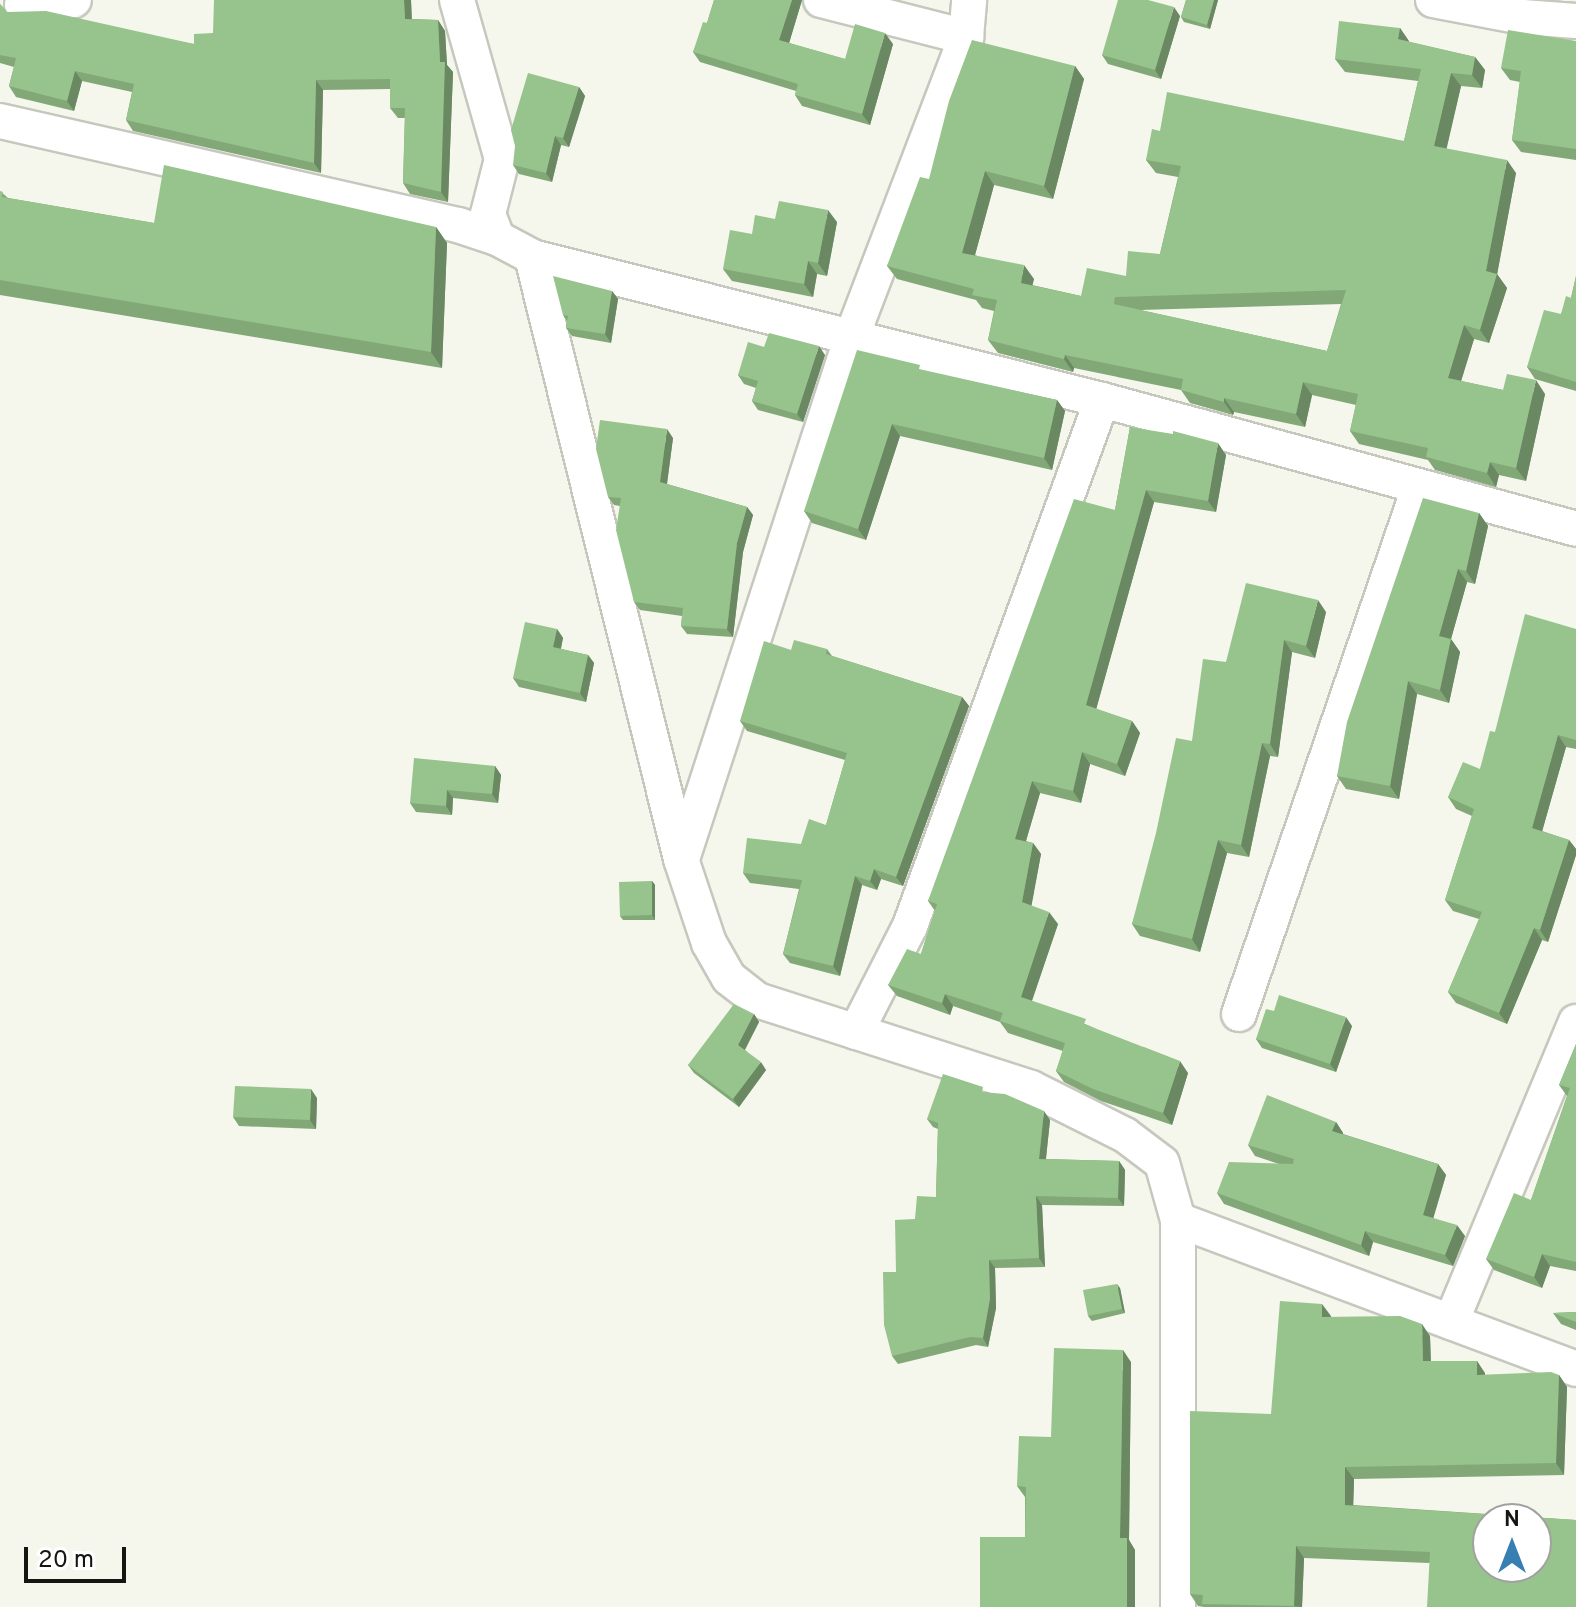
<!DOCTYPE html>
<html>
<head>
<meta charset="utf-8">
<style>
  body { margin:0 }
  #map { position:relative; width:1576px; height:1607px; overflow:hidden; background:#f5f6ec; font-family:Overpass,sans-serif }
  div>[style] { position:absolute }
  .roads { filter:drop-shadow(2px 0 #c6c8be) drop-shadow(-2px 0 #c6c8be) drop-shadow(0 2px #c6c8be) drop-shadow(0 -2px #c6c8be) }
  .street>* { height:34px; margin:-17px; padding:0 17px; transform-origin:17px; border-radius:17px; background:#fff }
  .wall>* { inset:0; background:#82a878 }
  .shaded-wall>* { inset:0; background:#6a8862 }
  .building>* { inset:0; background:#97c38c }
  span { translate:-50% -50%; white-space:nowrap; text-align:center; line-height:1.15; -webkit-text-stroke:8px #fff; paint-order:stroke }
  .north { position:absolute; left:1472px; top:1503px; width:80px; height:80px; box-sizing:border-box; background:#fff; border:2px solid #a1a2a0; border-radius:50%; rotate:0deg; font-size:22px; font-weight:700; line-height:32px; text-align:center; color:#151612 }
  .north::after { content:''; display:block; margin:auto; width:28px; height:36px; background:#377fb3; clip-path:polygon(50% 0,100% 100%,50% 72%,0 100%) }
  .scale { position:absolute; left:24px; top:1547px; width:102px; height:36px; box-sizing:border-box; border:4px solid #151612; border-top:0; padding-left:10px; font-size:24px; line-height:28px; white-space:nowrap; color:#151612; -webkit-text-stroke:6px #fff; paint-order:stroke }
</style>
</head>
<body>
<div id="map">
  <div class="roads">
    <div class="street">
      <div style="left:457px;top:0;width:165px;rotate:74.2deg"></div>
      <div style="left:502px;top:159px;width:57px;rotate:104.3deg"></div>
      <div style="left:488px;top:214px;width:26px;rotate:69deg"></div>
      <div style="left:821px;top:0;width:150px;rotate:14.3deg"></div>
      <div style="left:1433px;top:0;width:91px;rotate:10.8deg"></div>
      <div style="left:1522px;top:17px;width:54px;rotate:4.2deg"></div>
      <div style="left:22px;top:4px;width:52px;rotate:-4.4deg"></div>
      <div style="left:0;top:121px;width:470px;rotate:12.8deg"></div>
      <div style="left:458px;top:225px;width:41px;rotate:18.4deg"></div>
      <div style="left:497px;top:238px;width:40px;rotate:28deg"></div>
      <div style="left:532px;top:257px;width:588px;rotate:14.08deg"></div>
      <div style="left:1102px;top:400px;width:491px;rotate:15.2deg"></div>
      <div style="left:532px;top:257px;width:620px;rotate:76.1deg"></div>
      <div style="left:681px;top:859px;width:89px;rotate:71.6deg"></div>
      <div style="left:709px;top:943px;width:40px;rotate:60.3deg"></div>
      <div style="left:729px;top:978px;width:36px;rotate:38deg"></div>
      <div style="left:757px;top:1000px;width:288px;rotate:17.8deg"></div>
      <div style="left:1031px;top:1088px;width:105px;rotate:26.6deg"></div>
      <div style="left:1125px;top:1135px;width:46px;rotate:37.1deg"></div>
      <div style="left:1162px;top:1163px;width:59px;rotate:74.3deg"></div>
      <div style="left:1178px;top:1220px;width:425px;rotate:20.5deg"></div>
      <div style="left:682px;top:859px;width:550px;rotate:-71.99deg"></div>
      <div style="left:852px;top:336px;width:320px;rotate:-69.1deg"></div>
      <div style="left:966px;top:37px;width:37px;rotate:-85deg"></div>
      <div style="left:1239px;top:1014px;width:556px;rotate:-71.11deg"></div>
      <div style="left:856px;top:1032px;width:119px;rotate:-63deg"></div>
      <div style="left:910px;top:926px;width:560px;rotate:-69.95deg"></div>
      <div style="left:1178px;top:1220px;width:387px;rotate:90deg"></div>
      <div style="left:1451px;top:1322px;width:325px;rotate:-67.4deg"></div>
    </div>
  </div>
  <div class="wall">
    <div style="clip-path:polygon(411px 0,412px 19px,438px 20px,445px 31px,447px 65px,453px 72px,448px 202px,410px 194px,403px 183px,405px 118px,398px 118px,390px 108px,390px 89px,323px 90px,321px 173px,133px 131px,126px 120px,132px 92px,82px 81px,74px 111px,16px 97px,9px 86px,14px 67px,0 63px,0 4px,7px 12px,194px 44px,213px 33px)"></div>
    <div style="clip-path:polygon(714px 0,802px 0,789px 43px,845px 59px,893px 44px,870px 125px,802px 106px,795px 95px,796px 91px,700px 62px,693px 52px,707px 23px)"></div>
    <div style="clip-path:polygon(1186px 0,1218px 0,1210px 29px,1184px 22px,1181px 17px)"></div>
    <div style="clip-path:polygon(1180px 16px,1161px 79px,1108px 64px,1102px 55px)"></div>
    <div style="clip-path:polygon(evenodd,1400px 28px,1409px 42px,1475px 57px,1485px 70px,1482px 88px,1461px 86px,1446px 149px,1516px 173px,1497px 274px,1507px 288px,1489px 343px,1474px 339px,1461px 381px,1503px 390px,1545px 394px,1526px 481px,1499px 475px,1496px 487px,1435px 470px,1428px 460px,1359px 444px,1350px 431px,1356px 405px,1312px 395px,1305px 427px,1234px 412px,1233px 415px,1190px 403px,1181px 390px,1074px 368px,1073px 372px,998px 353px,988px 340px,994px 311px,982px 308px,976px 300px,897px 279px,887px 266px,929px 179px,1075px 66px,1084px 79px,1053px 199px,994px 185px,975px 255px,1034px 279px,1032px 285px,1081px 296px,1126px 276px,1160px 254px,1178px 177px,1156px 173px,1146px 160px,1160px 131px,1404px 141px,1418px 81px,1345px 72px,1335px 59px,1400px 28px,1341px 304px,1327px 351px,1140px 310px,1341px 304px)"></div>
    <div style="clip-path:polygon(1576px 41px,1576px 160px,1521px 152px,1512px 140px,1520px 82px,1510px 80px,1501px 68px)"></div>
    <div style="clip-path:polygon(579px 87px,585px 96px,569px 147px,561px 145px,552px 182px,519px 174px,513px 165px)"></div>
    <div style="clip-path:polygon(0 191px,8px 198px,154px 223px,436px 227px,447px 243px,442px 368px,0 295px)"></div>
    <div style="clip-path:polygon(775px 219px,837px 222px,827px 276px,817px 274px,813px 297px,732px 281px,723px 269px,752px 234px)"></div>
    <div style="clip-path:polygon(1576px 276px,1576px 391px,1535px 379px,1527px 367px,1571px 298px)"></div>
    <div style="clip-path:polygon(612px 291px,618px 299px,611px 343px,572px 336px,566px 328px,567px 321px,563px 315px)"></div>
    <div style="clip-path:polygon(764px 347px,825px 355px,803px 422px,758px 410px,752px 401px,756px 388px,744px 384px,738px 375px)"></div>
    <div style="clip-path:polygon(924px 371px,1057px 400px,1065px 411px,1052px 470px,900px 436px,866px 540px,812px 523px,804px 511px)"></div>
    <div style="clip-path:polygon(1130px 427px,1226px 455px,1216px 512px,1154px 502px,1096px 709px,1132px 721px,1140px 733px,1125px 776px,1090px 764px,1081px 803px,1040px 793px,1026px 841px,1033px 843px,1041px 854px,1031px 906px,1058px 924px,1032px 1001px,1092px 1027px,1188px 1073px,1172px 1125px,1101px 1101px,1064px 1082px,1056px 1071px,1063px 1051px,1008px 1033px,1000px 1022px,953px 1006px,950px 1015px,897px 996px,888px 985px,921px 954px,935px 911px,928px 901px,1115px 510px)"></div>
    <div style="clip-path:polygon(673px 438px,667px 484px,747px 507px,753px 515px,743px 552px,733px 637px,687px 634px,681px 626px,682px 616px,640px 610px,634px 602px,620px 506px,614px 505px,608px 497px)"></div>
    <div style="clip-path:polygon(1479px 513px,1488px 526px,1475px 584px,1467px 582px,1451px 639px,1460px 652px,1449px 703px,1417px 694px,1399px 799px,1346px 789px,1337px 776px)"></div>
    <div style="clip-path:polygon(1326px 612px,1315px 658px,1292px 652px,1278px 757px,1270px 756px,1249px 857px,1227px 853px,1200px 952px,1140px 936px,1132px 924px,1192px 741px,1226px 662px)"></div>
    <div style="clip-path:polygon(557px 629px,563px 638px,561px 649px,588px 655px,594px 663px,586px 702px,519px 687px,513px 678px)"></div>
    <div style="clip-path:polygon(1576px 629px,1576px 749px,1566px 747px,1542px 831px,1569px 840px,1576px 849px,1576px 855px,1548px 942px,1542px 940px,1507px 1024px,1456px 1003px,1448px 992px,1479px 919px,1453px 911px,1445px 900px,1472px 816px,1456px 809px,1448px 797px,1480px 769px,1495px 732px)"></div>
    <div style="clip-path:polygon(827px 649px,832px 656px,962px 697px,969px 706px,903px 886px,881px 879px,877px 890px,862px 885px,840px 976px,790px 963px,783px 954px,799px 889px,750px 883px,743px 873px,801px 844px,826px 825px,845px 760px,747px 731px,740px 721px,791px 650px)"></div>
    <div style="clip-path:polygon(495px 766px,501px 775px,498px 803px,453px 798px,452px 815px,416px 812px,410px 803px)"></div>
    <div style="clip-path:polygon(652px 881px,655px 885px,655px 920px,623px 920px,620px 916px)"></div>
    <div style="clip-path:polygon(1274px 1011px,1352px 1026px,1336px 1072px,1262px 1048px,1256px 1039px)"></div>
    <div style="clip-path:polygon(754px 1014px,759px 1022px,745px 1050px,766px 1070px,739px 1107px,694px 1073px,688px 1065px)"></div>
    <div style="clip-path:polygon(1576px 1044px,1576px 1271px,1550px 1266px,1542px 1288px,1494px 1270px,1486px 1259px,1531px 1200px,1567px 1096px,1559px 1085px)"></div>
    <div style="clip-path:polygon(987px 1092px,1050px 1120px,1046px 1159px,1119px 1161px,1125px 1170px,1124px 1206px,1042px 1205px,1045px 1267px,995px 1268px,996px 1308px,988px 1347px,976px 1345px,898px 1364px,892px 1356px,896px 1272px,915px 1219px,936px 1197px,938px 1129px,933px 1127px,927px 1119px)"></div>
    <div style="clip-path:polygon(317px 1098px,316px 1129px,239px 1126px,233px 1117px)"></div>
    <div style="clip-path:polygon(1336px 1122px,1343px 1133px,1343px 1134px,1438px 1164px,1446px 1175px,1433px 1218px,1465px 1236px,1453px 1266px,1373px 1242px,1369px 1256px,1224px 1204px,1217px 1193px,1279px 1164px,1255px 1156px,1248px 1145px)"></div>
    <div style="clip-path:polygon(1120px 1288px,1125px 1313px,1092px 1321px,1088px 1316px)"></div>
    <div style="clip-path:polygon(1576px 1312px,1576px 1330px,1561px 1324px,1553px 1313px)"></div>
    <div style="clip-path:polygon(1331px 1316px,1331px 1317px,1430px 1336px,1431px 1361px,1477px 1361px,1485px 1375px,1559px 1375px,1567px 1387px,1564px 1475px,1354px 1479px,1353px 1505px,1576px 1520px,1429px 1563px,1304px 1558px,1302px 1607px,1204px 1607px,1198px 1606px,1190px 1594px,1271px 1414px)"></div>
    <div style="clip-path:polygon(1131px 1362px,1129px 1540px,1135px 1550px,1135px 1607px,1025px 1537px,1025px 1497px,1017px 1486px,1051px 1437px)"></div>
  </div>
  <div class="shaded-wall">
    <div style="clip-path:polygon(404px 0,411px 0,412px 30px,405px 19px)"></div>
    <div style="clip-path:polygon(792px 0,802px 0,787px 50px,779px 40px)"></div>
    <div style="clip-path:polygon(1214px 0,1218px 0,1210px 29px,1207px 25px)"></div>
    <div style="clip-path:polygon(1174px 7px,1180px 16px,1161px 79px,1155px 70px)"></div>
    <div style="clip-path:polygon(438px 20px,445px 31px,447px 65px,453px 72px,448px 202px,441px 192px,440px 62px)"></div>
    <div style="clip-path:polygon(1400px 28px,1409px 41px,1407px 53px,1398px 39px)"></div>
    <div style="clip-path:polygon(885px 33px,893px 44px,870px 125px,862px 114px)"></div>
    <div style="clip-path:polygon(1475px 57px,1485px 70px,1482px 88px,1472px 75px)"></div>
    <div style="clip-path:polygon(1075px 66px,1084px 79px,1053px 199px,1044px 186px)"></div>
    <div style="clip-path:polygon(75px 71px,82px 81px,74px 111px,67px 101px)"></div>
    <div style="clip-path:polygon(1451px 73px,1461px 86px,1444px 160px,1434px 146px)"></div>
    <div style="clip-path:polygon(316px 80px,323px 90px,321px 173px,314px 163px)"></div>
    <div style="clip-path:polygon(579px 87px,585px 96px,569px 147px,563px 138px)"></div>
    <div style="clip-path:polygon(555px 136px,561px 145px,552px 182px,546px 173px)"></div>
    <div style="clip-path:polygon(1507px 160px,1516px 173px,1497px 275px,1497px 274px,1507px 288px,1489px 343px,1480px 330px,1486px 271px)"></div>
    <div style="clip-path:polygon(985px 171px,994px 185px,972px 266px,962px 253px)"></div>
    <div style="clip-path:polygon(828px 210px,837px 222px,827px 276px,818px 263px)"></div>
    <div style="clip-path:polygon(436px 227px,447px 243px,442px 368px,431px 352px)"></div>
    <div style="clip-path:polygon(808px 261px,817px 274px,813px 297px,804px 284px)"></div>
    <div style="clip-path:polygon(1024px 265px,1034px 279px,1030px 296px,1021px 283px)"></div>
    <div style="clip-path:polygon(612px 291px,618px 299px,611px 343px,605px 334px)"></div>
    <div style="clip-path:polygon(1464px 325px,1474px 339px,1458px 391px,1448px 378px)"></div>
    <div style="clip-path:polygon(819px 346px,825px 355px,803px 422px,797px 414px)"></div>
    <div style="clip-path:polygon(1065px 355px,1074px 368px,1073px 372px,1064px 359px)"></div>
    <div style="clip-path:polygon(1536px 380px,1545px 394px,1526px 481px,1516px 468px)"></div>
    <div style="clip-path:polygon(1303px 382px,1312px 395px,1305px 427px,1296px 414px)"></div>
    <div style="clip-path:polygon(1224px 398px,1234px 412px,1233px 415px,1224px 402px)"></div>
    <div style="clip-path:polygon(1057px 400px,1065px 411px,1052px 470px,1044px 458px)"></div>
    <div style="clip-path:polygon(892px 424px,900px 436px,866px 540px,858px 529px)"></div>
    <div style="clip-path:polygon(667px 429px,673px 438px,666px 491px,660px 482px)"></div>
    <div style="clip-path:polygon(1218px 443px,1226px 455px,1216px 512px,1208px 501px)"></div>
    <div style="clip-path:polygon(1490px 462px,1499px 475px,1496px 487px,1487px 473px)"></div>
    <div style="clip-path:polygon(1146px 490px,1154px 502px,1094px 717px,1086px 705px)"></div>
    <div style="clip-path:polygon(747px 507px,753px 515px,743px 552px,733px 637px,727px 629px,737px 543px)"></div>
    <div style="clip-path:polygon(1479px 513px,1488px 526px,1475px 584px,1466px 571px)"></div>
    <div style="clip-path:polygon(1458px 569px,1467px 582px,1451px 639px,1460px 652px,1449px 703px,1440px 690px,1439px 636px)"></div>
    <div style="clip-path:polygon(1318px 600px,1326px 612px,1315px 658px,1306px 646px)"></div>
    <div style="clip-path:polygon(557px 629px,563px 638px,559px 656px,553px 647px)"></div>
    <div style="clip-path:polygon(1284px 640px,1292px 652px,1278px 757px,1270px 744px)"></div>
    <div style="clip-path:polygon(588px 655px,594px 663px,586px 702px,580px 693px)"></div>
    <div style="clip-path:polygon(1408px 681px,1417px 694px,1399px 799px,1390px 786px)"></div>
    <div style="clip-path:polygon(962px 697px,969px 706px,903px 886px,896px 877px)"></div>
    <div style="clip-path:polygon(1132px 721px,1140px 733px,1125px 776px,1117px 764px)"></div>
    <div style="clip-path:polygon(1558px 735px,1566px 747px,1540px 839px,1532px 828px)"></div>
    <div style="clip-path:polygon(1262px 743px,1270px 756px,1249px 857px,1241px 845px)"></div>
    <div style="clip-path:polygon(1082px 752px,1090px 764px,1081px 803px,1073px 791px)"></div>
    <div style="clip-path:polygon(495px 766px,501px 775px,498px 803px,492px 794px)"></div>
    <div style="clip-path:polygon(1032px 781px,1040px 793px,1023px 851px,1015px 839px)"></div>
    <div style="clip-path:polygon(447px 790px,453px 798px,452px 815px,446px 806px)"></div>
    <div style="clip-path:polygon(1218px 840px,1227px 853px,1200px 952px,1192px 939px)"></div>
    <div style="clip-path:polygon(1569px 840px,1576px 849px,1576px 855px,1548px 942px,1540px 930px)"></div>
    <div style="clip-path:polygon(1033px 843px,1041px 854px,1030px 914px,1022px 902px)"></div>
    <div style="clip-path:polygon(874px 869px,881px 879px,877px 890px,870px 881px)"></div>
    <div style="clip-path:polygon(855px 876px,862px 885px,840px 976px,833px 966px)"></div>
    <div style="clip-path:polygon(652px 881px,655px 885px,655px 920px,652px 915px)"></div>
    <div style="clip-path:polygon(1049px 912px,1058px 924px,1029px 1009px,1021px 997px)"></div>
    <div style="clip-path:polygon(1534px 928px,1542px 940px,1507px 1024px,1499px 1013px)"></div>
    <div style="clip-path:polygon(945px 994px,953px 1006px,950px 1015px,942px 1003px)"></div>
    <div style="clip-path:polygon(754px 1014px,759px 1022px,743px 1053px,738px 1045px)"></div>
    <div style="clip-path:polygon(1346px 1017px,1352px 1026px,1336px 1072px,1330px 1064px)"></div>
    <div style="clip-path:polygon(1180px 1061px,1188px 1073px,1172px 1125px,1163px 1113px)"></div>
    <div style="clip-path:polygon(761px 1062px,766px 1070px,739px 1107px,733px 1099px)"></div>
    <div style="clip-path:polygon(311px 1089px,317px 1098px,316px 1129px,310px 1120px)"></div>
    <div style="clip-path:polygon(1044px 1111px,1050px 1120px,1045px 1167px,1039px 1159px)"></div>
    <div style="clip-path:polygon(1336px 1122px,1343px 1133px,1340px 1142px,1332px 1131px)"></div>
    <div style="clip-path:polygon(1119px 1161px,1125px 1170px,1124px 1206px,1118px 1198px)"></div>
    <div style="clip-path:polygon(1438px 1164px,1446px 1175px,1431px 1226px,1423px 1215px)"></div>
    <div style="clip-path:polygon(1036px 1196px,1042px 1205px,1045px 1267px,1039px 1258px)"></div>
    <div style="clip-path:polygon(1457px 1225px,1465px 1236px,1453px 1266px,1445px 1255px)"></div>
    <div style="clip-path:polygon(1365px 1231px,1373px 1242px,1369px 1256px,1361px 1245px)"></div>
    <div style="clip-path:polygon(1542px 1254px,1550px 1266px,1542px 1288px,1534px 1277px)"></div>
    <div style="clip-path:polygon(989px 1260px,995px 1268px,996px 1308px,988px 1347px,983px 1338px)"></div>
    <div style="clip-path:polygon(1117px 1284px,1120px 1288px,1125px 1313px,1122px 1309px)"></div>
    <div style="clip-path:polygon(1322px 1304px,1331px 1316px,1330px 1329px,1322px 1317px)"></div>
    <div style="clip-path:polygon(1422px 1324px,1430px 1336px,1431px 1373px,1423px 1361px)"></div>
    <div style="clip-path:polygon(1123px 1350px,1131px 1362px,1129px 1540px,1135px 1550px,1135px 1607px,1127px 1607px,1120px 1538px)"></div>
    <div style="clip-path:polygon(1477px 1361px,1485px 1373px,1485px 1387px,1477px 1375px)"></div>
    <div style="clip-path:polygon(1559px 1375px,1567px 1387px,1564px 1475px,1556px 1463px)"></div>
    <div style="clip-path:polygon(1345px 1467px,1354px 1479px,1353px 1516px,1345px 1505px)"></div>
    <div style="clip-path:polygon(1296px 1546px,1304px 1558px,1302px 1607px,1294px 1606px)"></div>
  </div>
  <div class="building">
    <div style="clip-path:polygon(214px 0,404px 0,405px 19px,438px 20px,440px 62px,445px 62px,441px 192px,403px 183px,405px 108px,390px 108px,390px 79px,316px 80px,314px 163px,126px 120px,134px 84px,75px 71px,67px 101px,9px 86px,16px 58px,0 55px,0 4px,7px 12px,46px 11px,194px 44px,194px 34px,213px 33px)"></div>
    <div style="clip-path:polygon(714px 0,792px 0,779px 40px,845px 59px,855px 24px,885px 33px,862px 114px,795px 95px,798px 84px,693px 52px,703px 22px,707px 23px)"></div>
    <div style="clip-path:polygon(1118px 0,1148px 0,1174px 7px,1155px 70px,1102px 55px)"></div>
    <div style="clip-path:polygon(1186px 0,1214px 0,1207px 25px,1181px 17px)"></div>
    <div style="clip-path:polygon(evenodd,1339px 21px,1400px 28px,1398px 39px,1475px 57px,1472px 75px,1451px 73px,1434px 146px,1507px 160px,1486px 271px,1497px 274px,1480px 330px,1464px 325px,1448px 378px,1503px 390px,1507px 374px,1536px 380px,1516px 468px,1490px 462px,1487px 473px,1426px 457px,1428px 448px,1350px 431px,1358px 394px,1303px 382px,1296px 414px,1224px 398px,1224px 402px,1181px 390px,1183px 379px,1065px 355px,1064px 359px,988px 340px,997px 300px,972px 295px,974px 289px,887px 266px,920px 177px,929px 179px,949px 101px,972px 40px,1075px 66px,1044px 186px,985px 171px,962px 253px,1024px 265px,1021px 283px,1081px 296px,1087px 268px,1126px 276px,1128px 251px,1160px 254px,1181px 166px,1146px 160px,1152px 129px,1160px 131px,1167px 92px,1404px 141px,1421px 69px,1335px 59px,1339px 21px,1346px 290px,1327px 351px,1114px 304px,1115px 297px,1346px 290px)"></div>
    <div style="clip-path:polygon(1508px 30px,1576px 41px,1576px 149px,1512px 140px,1521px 71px,1501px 68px)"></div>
    <div style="clip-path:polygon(528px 73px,579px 87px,563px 138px,555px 136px,546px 173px,513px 165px,515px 146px,511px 130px)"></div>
    <div style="clip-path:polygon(164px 165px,436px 227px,431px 352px,0 280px,0 191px,3px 192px,2px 197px,154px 223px)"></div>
    <div style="clip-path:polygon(779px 201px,828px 210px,818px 263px,808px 261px,804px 284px,723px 269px,730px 230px,752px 234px,755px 215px,775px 219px)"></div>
    <div style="clip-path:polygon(553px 276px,612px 291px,605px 334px,566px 328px,568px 316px,563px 315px)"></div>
    <div style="clip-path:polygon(1576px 276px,1576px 382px,1527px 367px,1544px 310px,1561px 314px,1566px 296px,1571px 298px)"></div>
    <div style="clip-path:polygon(769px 333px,819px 346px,797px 414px,752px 401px,758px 381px,738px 375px,748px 342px,764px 347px)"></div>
    <div style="clip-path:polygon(857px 350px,920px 365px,919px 369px,1057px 400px,1044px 458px,892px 424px,858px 529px,804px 511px)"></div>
    <div style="clip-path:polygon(600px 420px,667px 429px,660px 482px,747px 507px,737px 543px,727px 629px,681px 626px,683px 608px,634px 602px,616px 530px,621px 498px,608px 497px,596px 449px)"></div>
    <div style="clip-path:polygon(1130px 427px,1173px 434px,1173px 431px,1218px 443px,1208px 501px,1146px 490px,1086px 705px,1132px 721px,1117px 764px,1082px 752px,1073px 791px,1032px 781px,1015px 839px,1033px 843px,1022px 902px,1049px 912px,1021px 997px,1086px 1019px,1084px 1024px,1180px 1061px,1163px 1113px,1093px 1089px,1056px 1071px,1065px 1043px,1000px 1021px,1003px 1013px,945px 994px,942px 1003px,888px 985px,907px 949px,921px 954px,937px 904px,928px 901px,1074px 499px,1115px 510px)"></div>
    <div style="clip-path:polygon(1423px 498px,1479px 513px,1466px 571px,1458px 569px,1439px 636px,1451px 639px,1440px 690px,1408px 681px,1390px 786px,1337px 776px,1347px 722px)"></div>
    <div style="clip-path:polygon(1246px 583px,1318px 600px,1306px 646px,1284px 640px,1270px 744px,1262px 743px,1241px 845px,1218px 840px,1192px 939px,1132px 924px,1156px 833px,1176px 738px,1192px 741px,1203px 659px,1226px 662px)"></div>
    <div style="clip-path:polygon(1525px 614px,1576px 629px,1576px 740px,1558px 735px,1532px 828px,1569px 840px,1540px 930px,1534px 928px,1499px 1013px,1448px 992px,1482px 912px,1445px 900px,1474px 809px,1448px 797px,1463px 762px,1480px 769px,1490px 731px,1495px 732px)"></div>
    <div style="clip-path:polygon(525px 622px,557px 629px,553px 647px,588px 655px,580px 693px,513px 678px)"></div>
    <div style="clip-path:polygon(794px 640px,827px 649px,826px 654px,962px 697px,896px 877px,874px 869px,870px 881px,855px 876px,833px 966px,783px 954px,802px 880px,743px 873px,747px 838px,801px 844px,809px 819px,826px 825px,847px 753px,740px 721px,764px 641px,791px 650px)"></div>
    <div style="clip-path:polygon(414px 758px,495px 766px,492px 794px,447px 790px,446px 806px,410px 803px)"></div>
    <div style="clip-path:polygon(652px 881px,652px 915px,620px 916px,619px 882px)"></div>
    <div style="clip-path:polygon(1279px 995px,1346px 1017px,1330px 1064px,1256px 1039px,1266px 1009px,1274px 1011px)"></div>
    <div style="clip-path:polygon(734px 1004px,754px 1014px,738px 1045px,761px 1062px,733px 1099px,688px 1065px)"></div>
    <div style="clip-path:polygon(1576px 1044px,1576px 1262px,1542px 1254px,1534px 1277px,1486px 1259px,1514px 1193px,1531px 1200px,1570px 1088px,1559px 1085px)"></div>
    <div style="clip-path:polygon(943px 1074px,983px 1087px,982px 1092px,1005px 1094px,1044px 1111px,1039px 1159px,1119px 1161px,1118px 1198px,1036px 1196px,1039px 1258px,989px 1260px,990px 1299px,983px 1338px,970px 1337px,892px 1356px,884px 1325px,883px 1272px,896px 1272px,895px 1220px,915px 1219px,917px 1196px,936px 1197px,938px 1123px,927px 1119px)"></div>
    <div style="clip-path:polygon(235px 1086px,311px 1089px,310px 1120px,233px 1117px)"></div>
    <div style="clip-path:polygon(1267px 1095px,1336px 1122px,1332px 1131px,1438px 1164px,1423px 1215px,1457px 1225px,1445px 1255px,1365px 1231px,1361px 1245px,1217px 1193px,1229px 1162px,1293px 1164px,1294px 1159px,1248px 1145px)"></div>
    <div style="clip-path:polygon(1117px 1284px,1122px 1309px,1088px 1316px,1083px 1290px)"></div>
    <div style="clip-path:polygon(evenodd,1280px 1301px,1322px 1304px,1322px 1317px,1400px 1316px,1422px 1324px,1423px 1361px,1477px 1361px,1477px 1375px,1551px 1372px,1559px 1375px,1556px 1463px,1345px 1467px,1345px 1505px,1576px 1520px,1576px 1607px,1427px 1607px,1430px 1552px,1296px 1546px,1294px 1606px,1202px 1604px,1203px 1595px,1190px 1594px,1190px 1411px,1271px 1414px,1280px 1301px,1488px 1519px,1536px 1519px,1536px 1567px,1488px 1567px,1488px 1519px)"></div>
    <div style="clip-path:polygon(1576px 1312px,1576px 1322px,1553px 1313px)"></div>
    <div style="clip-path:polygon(1054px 1348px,1123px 1350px,1120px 1538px,1127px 1538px,1127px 1607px,980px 1607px,980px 1537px,1025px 1537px,1026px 1487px,1017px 1486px,1019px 1436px,1051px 1437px)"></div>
  </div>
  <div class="north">N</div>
  <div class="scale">20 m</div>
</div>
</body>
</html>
